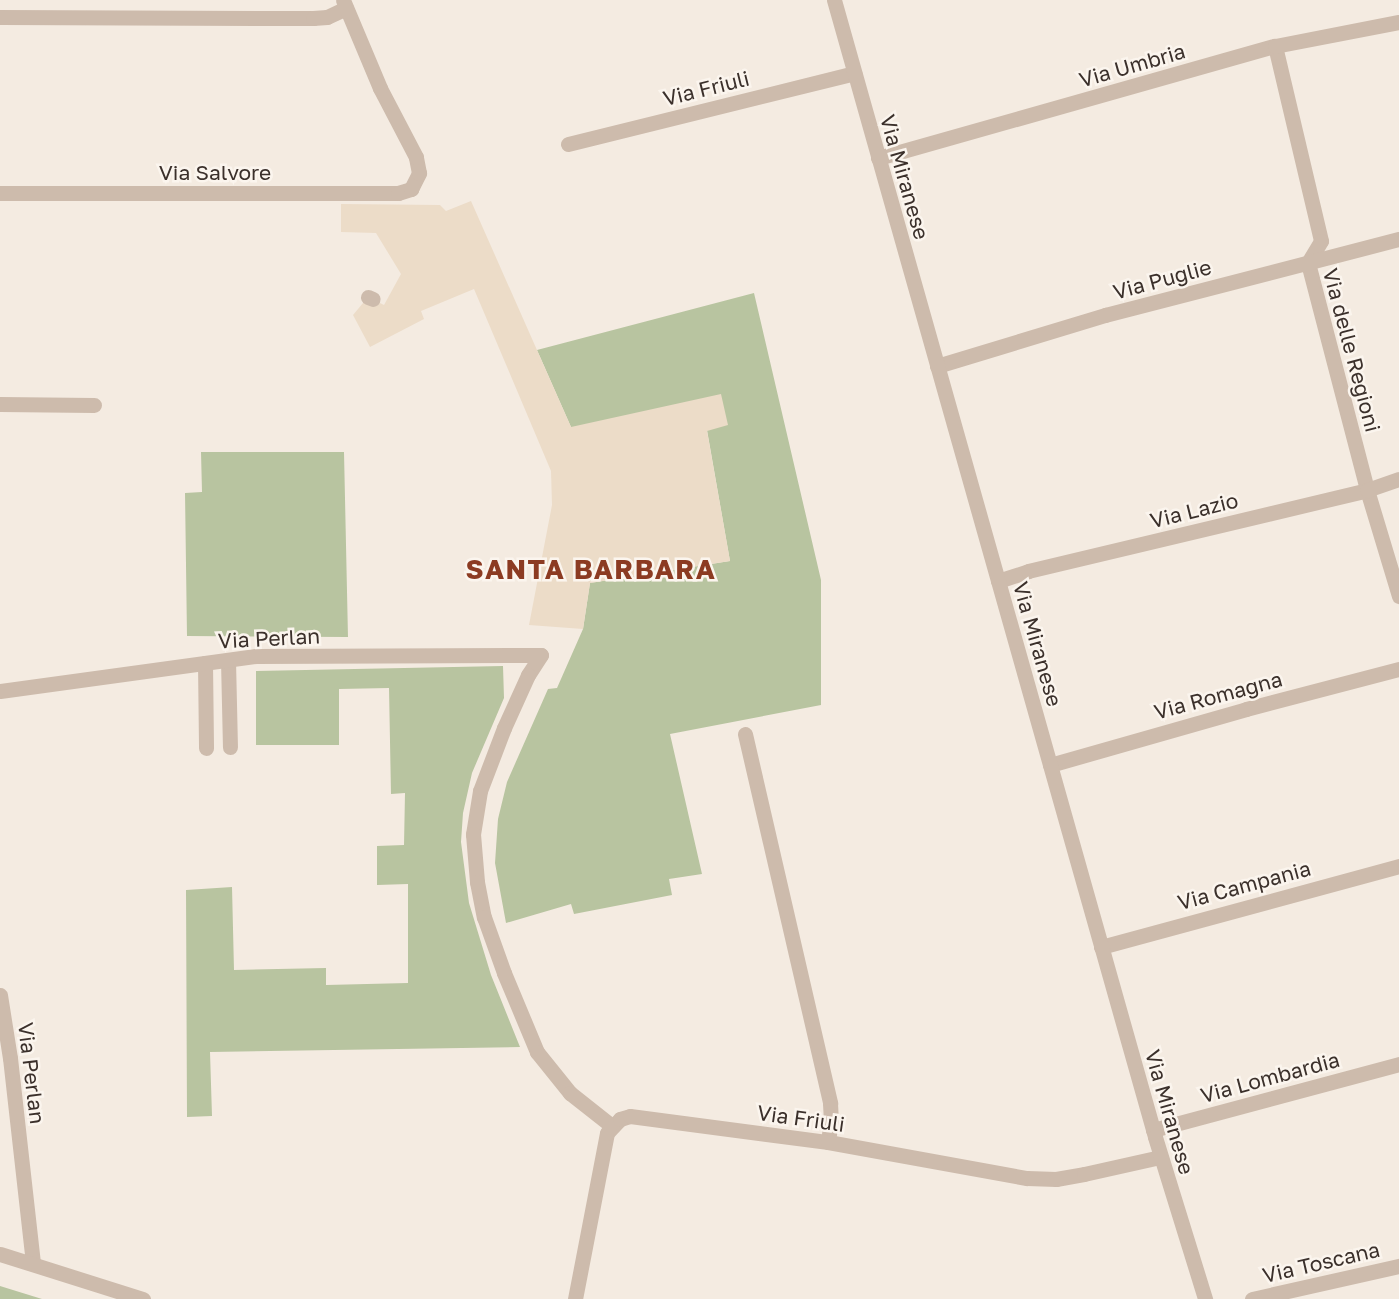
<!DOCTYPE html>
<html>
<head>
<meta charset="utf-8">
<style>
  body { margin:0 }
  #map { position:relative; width:1399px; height:1299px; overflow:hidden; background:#f4ebe1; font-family:"Golos Text",sans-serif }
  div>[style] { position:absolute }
  .green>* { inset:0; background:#b8c4a0 }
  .plaza>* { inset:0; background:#ecdcc8 }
  .pedestrian>* { height:15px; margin:-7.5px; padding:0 7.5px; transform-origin:7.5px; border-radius:7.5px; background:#cdbbac }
  .minor>* { height:15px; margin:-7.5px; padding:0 7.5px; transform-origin:7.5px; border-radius:7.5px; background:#cdbbac }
  .tertiary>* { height:15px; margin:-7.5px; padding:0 7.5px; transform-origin:7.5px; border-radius:7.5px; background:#cdbbac }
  span { translate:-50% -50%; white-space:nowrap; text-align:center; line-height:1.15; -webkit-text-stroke:5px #fbf5ee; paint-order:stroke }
  .street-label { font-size:21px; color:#3b302b }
  .district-label { font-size:27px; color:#8c3b22; font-weight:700; letter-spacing:1.5px }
</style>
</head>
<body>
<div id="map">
  <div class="green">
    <div style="clip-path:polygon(754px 293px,821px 580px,821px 705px,670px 734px,702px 874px,669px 879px,672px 895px,574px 914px,571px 904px,506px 923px,495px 863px,498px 819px,507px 782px,548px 689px,557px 688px,583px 629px,590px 583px,730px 561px,707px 430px,571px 427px,537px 350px)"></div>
    <div style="clip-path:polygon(201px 452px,344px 452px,348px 637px,187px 636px,185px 493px,202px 492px)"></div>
    <div style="clip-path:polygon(503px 666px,504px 698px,472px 773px,463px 813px,461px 842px,469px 903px,491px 975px,520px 1047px,210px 1052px,212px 1116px,187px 1117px,186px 890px,232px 887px,234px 970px,326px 968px,326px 985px,408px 983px,408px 884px,377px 885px,377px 846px,404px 845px,405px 793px,391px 794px,389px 688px,339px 689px,339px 745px,256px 745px,256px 671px)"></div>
    <div style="clip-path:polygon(0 1286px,42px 1299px,0 1299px)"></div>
  </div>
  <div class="plaza">
    <div style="clip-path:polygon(471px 201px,571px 427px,721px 394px,728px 425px,707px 431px,730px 561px,590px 583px,583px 629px,529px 625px,552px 505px,551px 471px,474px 289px,421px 311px,424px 319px,370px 347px,353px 315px,368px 297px,384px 305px,401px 274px,376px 233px,341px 232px,341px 204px,440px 205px,446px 211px)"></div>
  </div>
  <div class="pedestrian">
    <div style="left:368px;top:297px;width:5px;rotate:22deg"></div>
  </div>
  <div class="minor">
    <div style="left:0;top:17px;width:313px;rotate:0.2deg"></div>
    <div style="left:313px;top:18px;width:14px;rotate:-4deg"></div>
    <div style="left:327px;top:17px;width:21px;rotate:-25deg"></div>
    <div style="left:1275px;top:46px;width:200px;rotate:76.7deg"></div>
    <div style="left:1321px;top:241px;width:26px;rotate:121deg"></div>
    <div style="left:1308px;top:263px;width:235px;rotate:75.4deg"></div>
    <div style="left:1367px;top:490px;width:111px;rotate:73.2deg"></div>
    <div style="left:568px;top:144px;width:295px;rotate:-13.9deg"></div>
    <div style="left:878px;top:158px;width:412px;rotate:-15.8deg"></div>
    <div style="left:1275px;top:46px;width:126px;rotate:-11deg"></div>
    <div style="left:0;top:193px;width:398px"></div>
    <div style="left:398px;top:193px;width:14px;rotate:-17deg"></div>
    <div style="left:411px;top:189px;width:18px;rotate:-63deg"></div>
    <div style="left:419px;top:173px;width:16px;rotate:-101deg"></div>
    <div style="left:416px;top:157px;width:78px;rotate:-117.6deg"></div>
    <div style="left:380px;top:88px;width:95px;rotate:-112.8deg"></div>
    <div style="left:937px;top:366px;width:176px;rotate:-16.9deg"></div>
    <div style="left:1105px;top:315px;width:304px;rotate:-14.5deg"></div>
    <div style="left:0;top:404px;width:94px;rotate:0.6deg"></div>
    <div style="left:998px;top:581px;width:32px;rotate:-18deg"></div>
    <div style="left:1028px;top:571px;width:349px;rotate:-13.4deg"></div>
    <div style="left:1367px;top:490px;width:34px;rotate:-19deg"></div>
    <div style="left:541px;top:655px;width:24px;rotate:123deg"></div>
    <div style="left:528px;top:675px;width:58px;rotate:114.4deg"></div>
    <div style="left:504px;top:728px;width:67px;rotate:110.9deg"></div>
    <div style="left:480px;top:791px;width:44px;rotate:99.2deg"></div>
    <div style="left:473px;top:834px;width:48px;rotate:85.2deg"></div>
    <div style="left:477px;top:882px;width:36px;rotate:79deg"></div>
    <div style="left:484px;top:917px;width:59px;rotate:70.3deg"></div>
    <div style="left:504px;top:973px;width:86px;rotate:67.3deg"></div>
    <div style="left:537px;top:1052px;width:53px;rotate:51.2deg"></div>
    <div style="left:570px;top:1093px;width:53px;rotate:38.2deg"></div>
    <div style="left:228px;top:660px;width:87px;rotate:88.7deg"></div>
    <div style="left:205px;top:663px;width:85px;rotate:89.3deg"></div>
    <div style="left:0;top:691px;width:258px;rotate:-7.8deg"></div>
    <div style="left:256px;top:656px;width:285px;rotate:-0.2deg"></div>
    <div style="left:745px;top:734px;width:379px;rotate:77deg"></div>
    <div style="left:830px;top:1103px;width:17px;rotate:87deg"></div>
    <div style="left:831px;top:1120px;width:22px;rotate:98deg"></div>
    <div style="left:1050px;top:765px;width:204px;rotate:-15.9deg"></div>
    <div style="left:1246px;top:709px;width:158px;rotate:-14.7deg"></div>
    <div style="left:1101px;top:947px;width:309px;rotate:-15.2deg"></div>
    <div style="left:0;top:995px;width:64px;rotate:81deg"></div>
    <div style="left:10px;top:1058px;width:207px;rotate:83.6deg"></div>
    <div style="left:1153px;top:1130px;width:255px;rotate:-15deg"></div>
    <div style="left:0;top:1254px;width:150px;rotate:17.5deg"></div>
    <div style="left:575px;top:1299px;width:169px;rotate:-79.1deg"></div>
    <div style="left:607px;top:1133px;width:19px;rotate:-47deg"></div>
    <div style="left:620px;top:1119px;width:10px;rotate:-17deg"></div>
    <div style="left:630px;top:1116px;width:200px;rotate:7.5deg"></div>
    <div style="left:828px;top:1142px;width:202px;rotate:10.3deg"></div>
    <div style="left:1027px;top:1178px;width:29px;rotate:2deg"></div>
    <div style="left:1056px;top:1179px;width:28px;rotate:-10deg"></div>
    <div style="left:1084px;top:1174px;width:78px;rotate:-12.6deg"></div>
    <div style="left:1252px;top:1299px;width:151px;rotate:-12.7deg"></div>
  </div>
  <div class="tertiary">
    <div style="left:834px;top:0;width:1181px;rotate:74.23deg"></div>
    <div style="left:1155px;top:1137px;width:170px;rotate:72.8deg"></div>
  </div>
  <div class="street-label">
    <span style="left:1132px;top:65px;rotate:-16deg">Via Umbria</span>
    <span style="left:706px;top:88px;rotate:-14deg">Via Friuli</span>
    <span style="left:215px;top:172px">Via Salvore</span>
    <span style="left:905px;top:177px;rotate:74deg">Via Miranese</span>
    <span style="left:1162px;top:279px;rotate:-15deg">Via Puglie</span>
    <span style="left:1352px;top:350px;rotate:75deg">Via delle Regioni</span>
    <span style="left:1194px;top:510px;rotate:-14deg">Via Lazio</span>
    <span style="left:269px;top:638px;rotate:-3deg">Via Perlan</span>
    <span style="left:1038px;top:644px;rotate:74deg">Via Miranese</span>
    <span style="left:1218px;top:695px;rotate:-15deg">Via Romagna</span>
    <span style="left:1244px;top:885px;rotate:-15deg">Via Campania</span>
    <span style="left:32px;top:1073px;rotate:83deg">Via Perlan</span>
    <span style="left:1270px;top:1077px;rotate:-15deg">Via Lombardia</span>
    <span style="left:1170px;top:1112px;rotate:74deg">Via Miranese</span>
    <span style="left:801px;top:1118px;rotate:8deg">Via Friuli</span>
    <span style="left:1321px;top:1262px;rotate:-13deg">Via Toscana</span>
  </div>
  <div class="district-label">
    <span style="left:591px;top:570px">SANTA BARBARA</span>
  </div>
</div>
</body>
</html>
